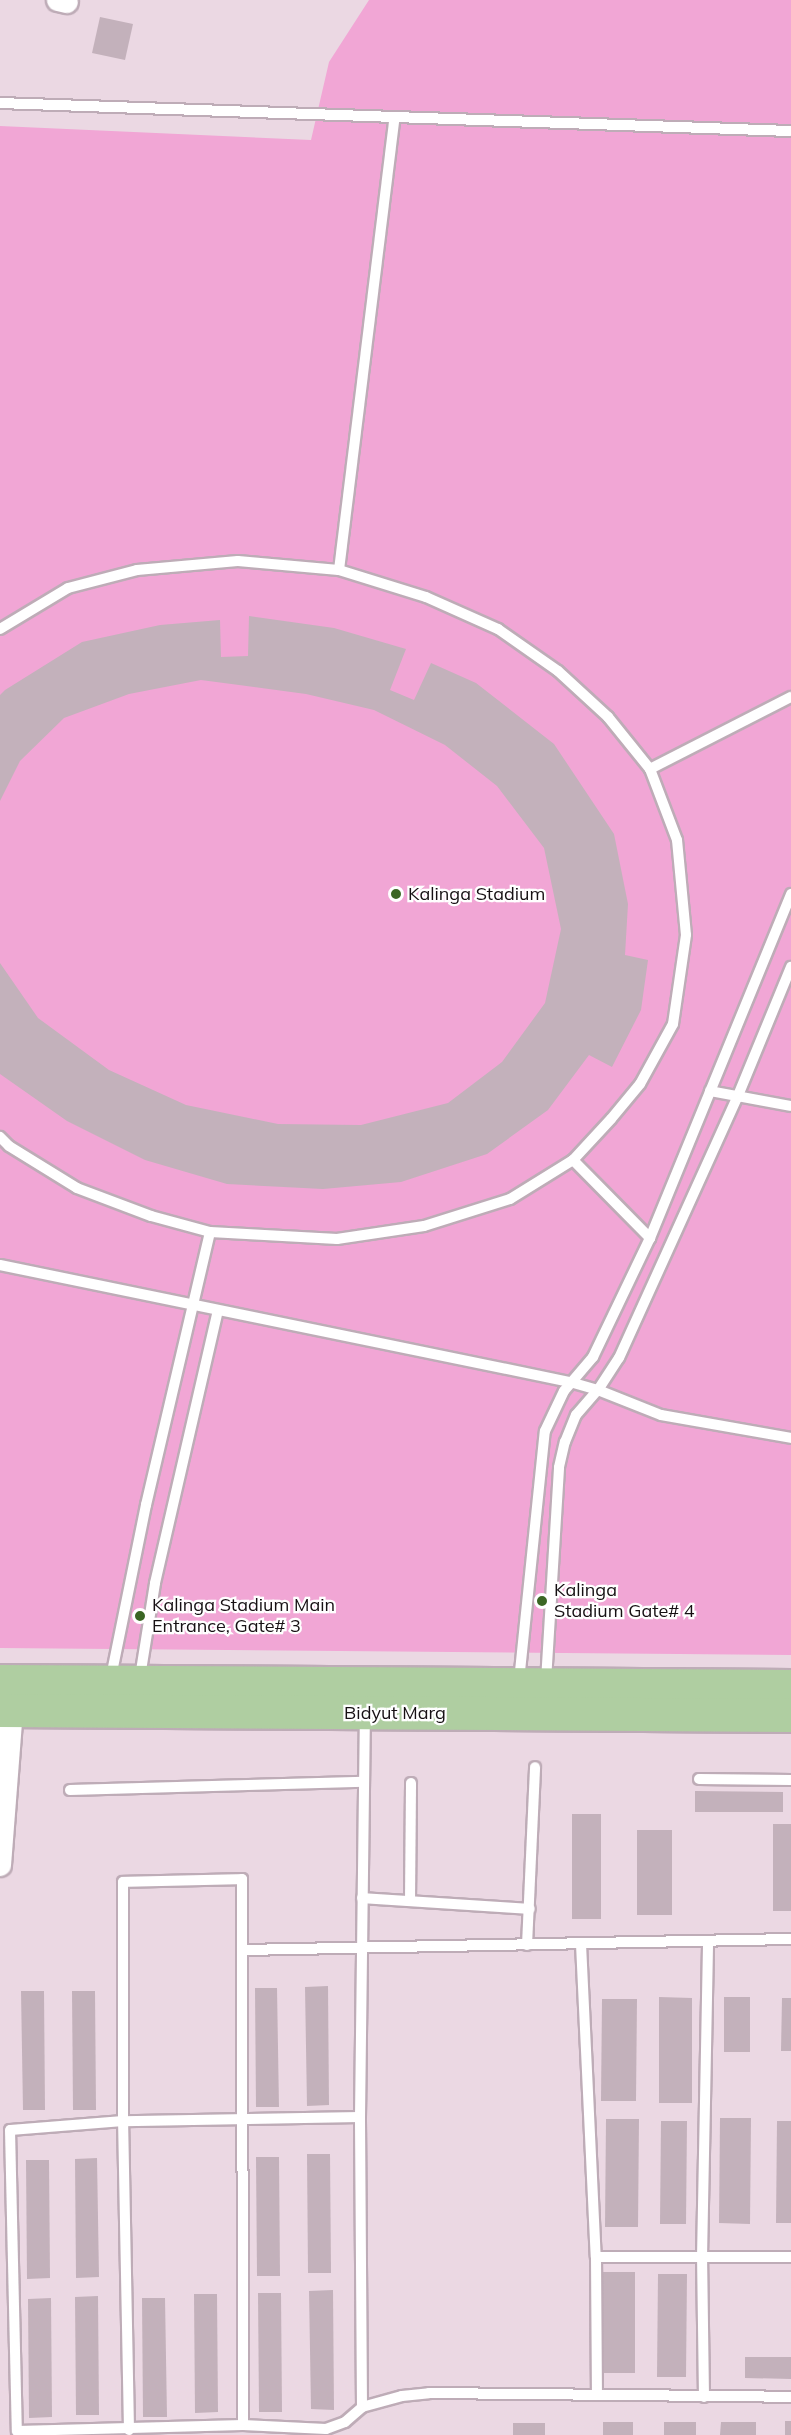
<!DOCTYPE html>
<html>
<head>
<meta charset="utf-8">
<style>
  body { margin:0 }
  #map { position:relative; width:791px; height:2435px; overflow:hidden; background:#ebd8e3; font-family:Mulish,sans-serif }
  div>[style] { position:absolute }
  .green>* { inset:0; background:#f1a6d5 }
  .building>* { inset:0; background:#c3b1bb }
  .roads { filter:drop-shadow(2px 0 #beacb7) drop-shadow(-2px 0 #beacb7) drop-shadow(0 2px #beacb7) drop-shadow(0 -2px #beacb7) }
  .lane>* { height:10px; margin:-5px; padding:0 5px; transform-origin:5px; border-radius:5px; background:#fff }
  .street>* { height:22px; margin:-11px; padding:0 11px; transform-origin:11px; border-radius:11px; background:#fff }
  .primary>* { height:33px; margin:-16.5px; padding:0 16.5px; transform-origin:16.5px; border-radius:16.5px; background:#afcea1 }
  .dots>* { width:16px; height:16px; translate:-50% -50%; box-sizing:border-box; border:3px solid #fff; border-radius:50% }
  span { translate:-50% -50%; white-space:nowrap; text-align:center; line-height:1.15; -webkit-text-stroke:4.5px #fff; paint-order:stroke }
  .poi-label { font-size:18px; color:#161013 }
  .left { translate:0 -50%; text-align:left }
  .street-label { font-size:18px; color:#161013 }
</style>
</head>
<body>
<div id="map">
  <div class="green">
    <div style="clip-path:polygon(369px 0,791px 0,791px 1655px,0 1648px,0 126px,311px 140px,329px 62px)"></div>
  </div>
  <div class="building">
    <div style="clip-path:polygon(100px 17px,133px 24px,125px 60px,92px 53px)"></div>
    <div style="clip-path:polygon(249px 616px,334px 628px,406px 649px,390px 690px,414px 700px,431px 663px,476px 683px,554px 744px,614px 834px,628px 904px,625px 955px,648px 960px,641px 1010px,612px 1067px,589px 1055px,548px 1110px,487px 1154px,401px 1182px,323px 1189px,227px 1184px,145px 1160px,67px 1121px,0 1074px,0 963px,38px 1018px,109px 1070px,186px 1105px,278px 1124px,361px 1125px,448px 1103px,502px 1062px,545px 1003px,561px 929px,544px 848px,497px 786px,445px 745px,374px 710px,306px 694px,201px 680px,129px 694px,64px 718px,20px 761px,0 801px,0 695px,5px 690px,82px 642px,160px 625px,220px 620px,221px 657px,248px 656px)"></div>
    <div style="clip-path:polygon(695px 1791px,783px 1792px,783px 1812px,695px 1812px)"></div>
    <div style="clip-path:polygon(572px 1814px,601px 1814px,601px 1919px,572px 1919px)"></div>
    <div style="clip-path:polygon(773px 1824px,791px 1824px,791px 1911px,773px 1911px)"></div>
    <div style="clip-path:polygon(637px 1830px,672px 1830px,672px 1915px,637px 1915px)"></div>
    <div style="clip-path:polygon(328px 1986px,329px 2105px,307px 2106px,305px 1987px)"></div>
    <div style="clip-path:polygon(255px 1988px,277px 1988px,279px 2107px,256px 2107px)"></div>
    <div style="clip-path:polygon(21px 1991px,44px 1991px,45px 2110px,23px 2110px)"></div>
    <div style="clip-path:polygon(72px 1991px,95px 1991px,96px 2110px,73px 2110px)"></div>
    <div style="clip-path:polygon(659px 1997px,692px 1998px,692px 2103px,659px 2103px)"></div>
    <div style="clip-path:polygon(724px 1997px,750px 1997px,750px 2052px,724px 2052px)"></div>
    <div style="clip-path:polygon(782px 1998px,791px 1998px,791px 2051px,781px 2051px)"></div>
    <div style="clip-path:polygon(602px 1999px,637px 1999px,636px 2101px,601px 2101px)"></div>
    <div style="clip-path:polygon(720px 2118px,751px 2118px,750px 2224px,719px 2223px)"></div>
    <div style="clip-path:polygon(606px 2119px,639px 2119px,638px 2227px,605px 2227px)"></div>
    <div style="clip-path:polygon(661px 2121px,687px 2121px,686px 2224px,660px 2224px)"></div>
    <div style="clip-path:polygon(777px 2121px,791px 2121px,791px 2223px,776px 2223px)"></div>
    <div style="clip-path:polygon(307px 2154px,330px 2154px,331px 2273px,308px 2273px)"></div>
    <div style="clip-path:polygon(256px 2157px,279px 2157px,280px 2276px,257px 2276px)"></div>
    <div style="clip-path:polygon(97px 2158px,99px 2277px,76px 2278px,75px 2159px)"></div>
    <div style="clip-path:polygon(26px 2160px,49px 2160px,50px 2278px,27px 2279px)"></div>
    <div style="clip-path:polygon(601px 2272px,635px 2272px,635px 2373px,600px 2373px)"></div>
    <div style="clip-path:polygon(658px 2274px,687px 2274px,686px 2377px,657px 2377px)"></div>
    <div style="clip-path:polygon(333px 2290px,334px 2410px,311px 2409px,309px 2291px)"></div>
    <div style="clip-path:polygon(258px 2293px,281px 2293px,282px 2412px,259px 2412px)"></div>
    <div style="clip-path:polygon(194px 2294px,217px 2294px,218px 2412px,195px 2413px)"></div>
    <div style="clip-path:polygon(98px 2296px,99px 2415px,76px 2415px,75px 2297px)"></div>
    <div style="clip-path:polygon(51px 2298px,52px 2417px,29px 2418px,28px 2299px)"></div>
    <div style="clip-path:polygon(142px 2298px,165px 2298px,167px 2417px,143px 2417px)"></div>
    <div style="clip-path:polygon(745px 2357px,791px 2357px,791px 2379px,745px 2378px)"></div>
    <div style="clip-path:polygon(785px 2421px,791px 2421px,791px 2435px,785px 2435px)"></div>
    <div style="clip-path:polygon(603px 2422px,633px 2422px,633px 2435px,603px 2435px)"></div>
    <div style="clip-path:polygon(664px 2422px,696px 2422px,696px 2435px,664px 2435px)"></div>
    <div style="clip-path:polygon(721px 2422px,756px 2422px,756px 2435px,720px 2435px)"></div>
    <div style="clip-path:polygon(513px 2423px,545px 2423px,545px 2435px,513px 2435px)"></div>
  </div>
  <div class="roads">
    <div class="lane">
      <div style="left:0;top:103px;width:791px;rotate:2.03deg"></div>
      <div style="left:339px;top:570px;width:456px;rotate:-83deg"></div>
      <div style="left:0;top:629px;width:79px;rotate:-31.1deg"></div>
      <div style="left:68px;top:588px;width:71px;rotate:-14.6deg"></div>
      <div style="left:137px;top:570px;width:101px;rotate:-5.1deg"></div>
      <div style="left:238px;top:561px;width:101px;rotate:5.1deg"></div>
      <div style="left:339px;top:570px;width:91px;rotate:17.2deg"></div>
      <div style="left:426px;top:597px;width:79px;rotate:24deg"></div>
      <div style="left:498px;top:629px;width:73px;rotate:35deg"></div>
      <div style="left:558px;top:671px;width:68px;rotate:42.6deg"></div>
      <div style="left:608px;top:717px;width:67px;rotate:51.1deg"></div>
      <div style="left:650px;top:769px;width:76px;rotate:69.2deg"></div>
      <div style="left:677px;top:840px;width:95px;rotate:84.6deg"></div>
      <div style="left:686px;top:935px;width:90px;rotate:98.3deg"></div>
      <div style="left:673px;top:1024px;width:68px;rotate:118.8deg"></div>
      <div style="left:640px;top:1084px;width:45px;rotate:129.6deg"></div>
      <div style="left:611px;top:1119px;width:56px;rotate:132.8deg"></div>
      <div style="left:573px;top:1160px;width:74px;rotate:148.2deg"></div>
      <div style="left:510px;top:1199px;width:90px;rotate:162.6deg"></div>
      <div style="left:424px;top:1226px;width:88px;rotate:171.5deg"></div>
      <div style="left:337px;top:1239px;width:127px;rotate:-176.8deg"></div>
      <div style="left:210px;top:1232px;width:61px;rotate:-164.8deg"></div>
      <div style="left:151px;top:1216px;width:79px;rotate:-159.3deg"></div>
      <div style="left:77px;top:1188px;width:80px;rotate:-148.3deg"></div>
      <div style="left:9px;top:1146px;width:13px;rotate:-135deg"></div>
      <div style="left:650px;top:769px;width:158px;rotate:-27.1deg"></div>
      <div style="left:710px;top:1091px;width:82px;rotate:10.5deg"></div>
      <div style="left:573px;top:1160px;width:110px;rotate:45.4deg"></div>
      <div style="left:0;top:1265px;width:582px;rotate:11.6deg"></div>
      <div style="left:570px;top:1382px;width:29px;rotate:16deg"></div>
      <div style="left:598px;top:1390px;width:68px;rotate:21.6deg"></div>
      <div style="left:661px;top:1415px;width:132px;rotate:10deg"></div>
      <div style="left:111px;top:1677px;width:176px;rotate:-78.5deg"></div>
      <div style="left:146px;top:1505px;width:280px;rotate:-76.8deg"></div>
      <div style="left:140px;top:1677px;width:95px;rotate:-80.9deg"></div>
      <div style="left:155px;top:1583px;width:279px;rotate:-77deg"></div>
      <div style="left:519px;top:1681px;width:251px;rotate:-84.1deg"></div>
      <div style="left:545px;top:1431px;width:44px;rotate:-64.6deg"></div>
      <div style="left:564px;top:1391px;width:45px;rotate:-49.5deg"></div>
      <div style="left:593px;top:1357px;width:132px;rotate:-64.4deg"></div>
      <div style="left:650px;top:1238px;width:372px;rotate:-67.7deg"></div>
      <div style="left:546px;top:1681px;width:214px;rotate:-86.5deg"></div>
      <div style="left:559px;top:1467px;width:26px;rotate:-77deg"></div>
      <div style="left:565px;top:1442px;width:29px;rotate:-68deg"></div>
      <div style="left:576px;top:1415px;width:33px;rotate:-49deg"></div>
      <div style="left:598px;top:1390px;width:38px;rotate:-57deg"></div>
      <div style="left:619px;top:1358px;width:286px;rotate:-65.6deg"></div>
      <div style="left:737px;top:1098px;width:142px;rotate:-67.6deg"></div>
      <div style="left:699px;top:1779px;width:92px;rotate:0.6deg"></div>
      <div style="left:70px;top:1790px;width:294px;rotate:-1.6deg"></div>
      <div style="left:362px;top:1898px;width:168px;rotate:3.7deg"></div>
      <div style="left:410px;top:1901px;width:118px;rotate:-89.5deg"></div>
      <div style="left:581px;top:1944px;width:313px;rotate:87.3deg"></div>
      <div style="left:596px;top:2257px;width:137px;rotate:89.6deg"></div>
      <div style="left:527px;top:1945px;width:178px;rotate:-87.4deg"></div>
      <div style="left:243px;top:1950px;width:548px;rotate:-1.15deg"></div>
      <div style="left:360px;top:2117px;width:237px;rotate:179deg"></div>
      <div style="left:123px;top:2121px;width:113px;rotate:175.4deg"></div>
      <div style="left:10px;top:2130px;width:301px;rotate:88.7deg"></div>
      <div style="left:17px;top:2431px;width:226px;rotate:-1.5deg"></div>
      <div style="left:243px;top:2425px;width:83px;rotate:2.8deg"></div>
      <div style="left:326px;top:2429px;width:20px;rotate:-20deg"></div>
      <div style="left:345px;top:2422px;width:23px;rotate:-41deg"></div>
      <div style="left:362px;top:2407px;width:41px;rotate:-15.4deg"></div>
      <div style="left:402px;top:2396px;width:27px;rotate:-6deg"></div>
      <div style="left:429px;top:2393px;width:362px;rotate:0.6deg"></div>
      <div style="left:596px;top:2257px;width:195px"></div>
      <div style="left:704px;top:2397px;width:139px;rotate:-90.8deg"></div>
      <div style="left:702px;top:2258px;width:317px;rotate:-88.9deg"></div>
      <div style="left:362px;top:2407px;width:290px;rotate:-90.4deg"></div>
      <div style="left:360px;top:2117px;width:401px;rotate:-89.3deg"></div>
      <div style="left:129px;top:2430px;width:309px;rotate:-91.1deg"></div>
      <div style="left:123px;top:2121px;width:239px;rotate:-90deg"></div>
      <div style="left:123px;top:1882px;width:119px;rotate:-1.4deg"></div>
      <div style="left:242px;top:1879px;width:546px;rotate:89.9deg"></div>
    </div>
    <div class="street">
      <div style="left:58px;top:0;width:9px;rotate:13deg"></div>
      <div style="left:0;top:1865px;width:155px;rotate:-85.6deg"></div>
    </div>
    <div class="primary">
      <div style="left:0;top:1681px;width:791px;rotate:0.36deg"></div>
      <div style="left:0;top:1710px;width:791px;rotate:0.36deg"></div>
    </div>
  </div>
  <div class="dots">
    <div style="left:396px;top:894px;background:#3b6624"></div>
    <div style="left:542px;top:1601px;background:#3b6624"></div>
    <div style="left:140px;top:1616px;background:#3b6624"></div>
  </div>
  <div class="poi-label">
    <span class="left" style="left:408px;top:894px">Kalinga Stadium</span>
    <span class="left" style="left:554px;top:1601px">Kalinga<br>Stadium Gate# 4</span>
    <span class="left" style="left:152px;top:1616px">Kalinga Stadium Main<br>Entrance, Gate# 3</span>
  </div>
  <div class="street-label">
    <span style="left:395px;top:1713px">Bidyut Marg</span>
  </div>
</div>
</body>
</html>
